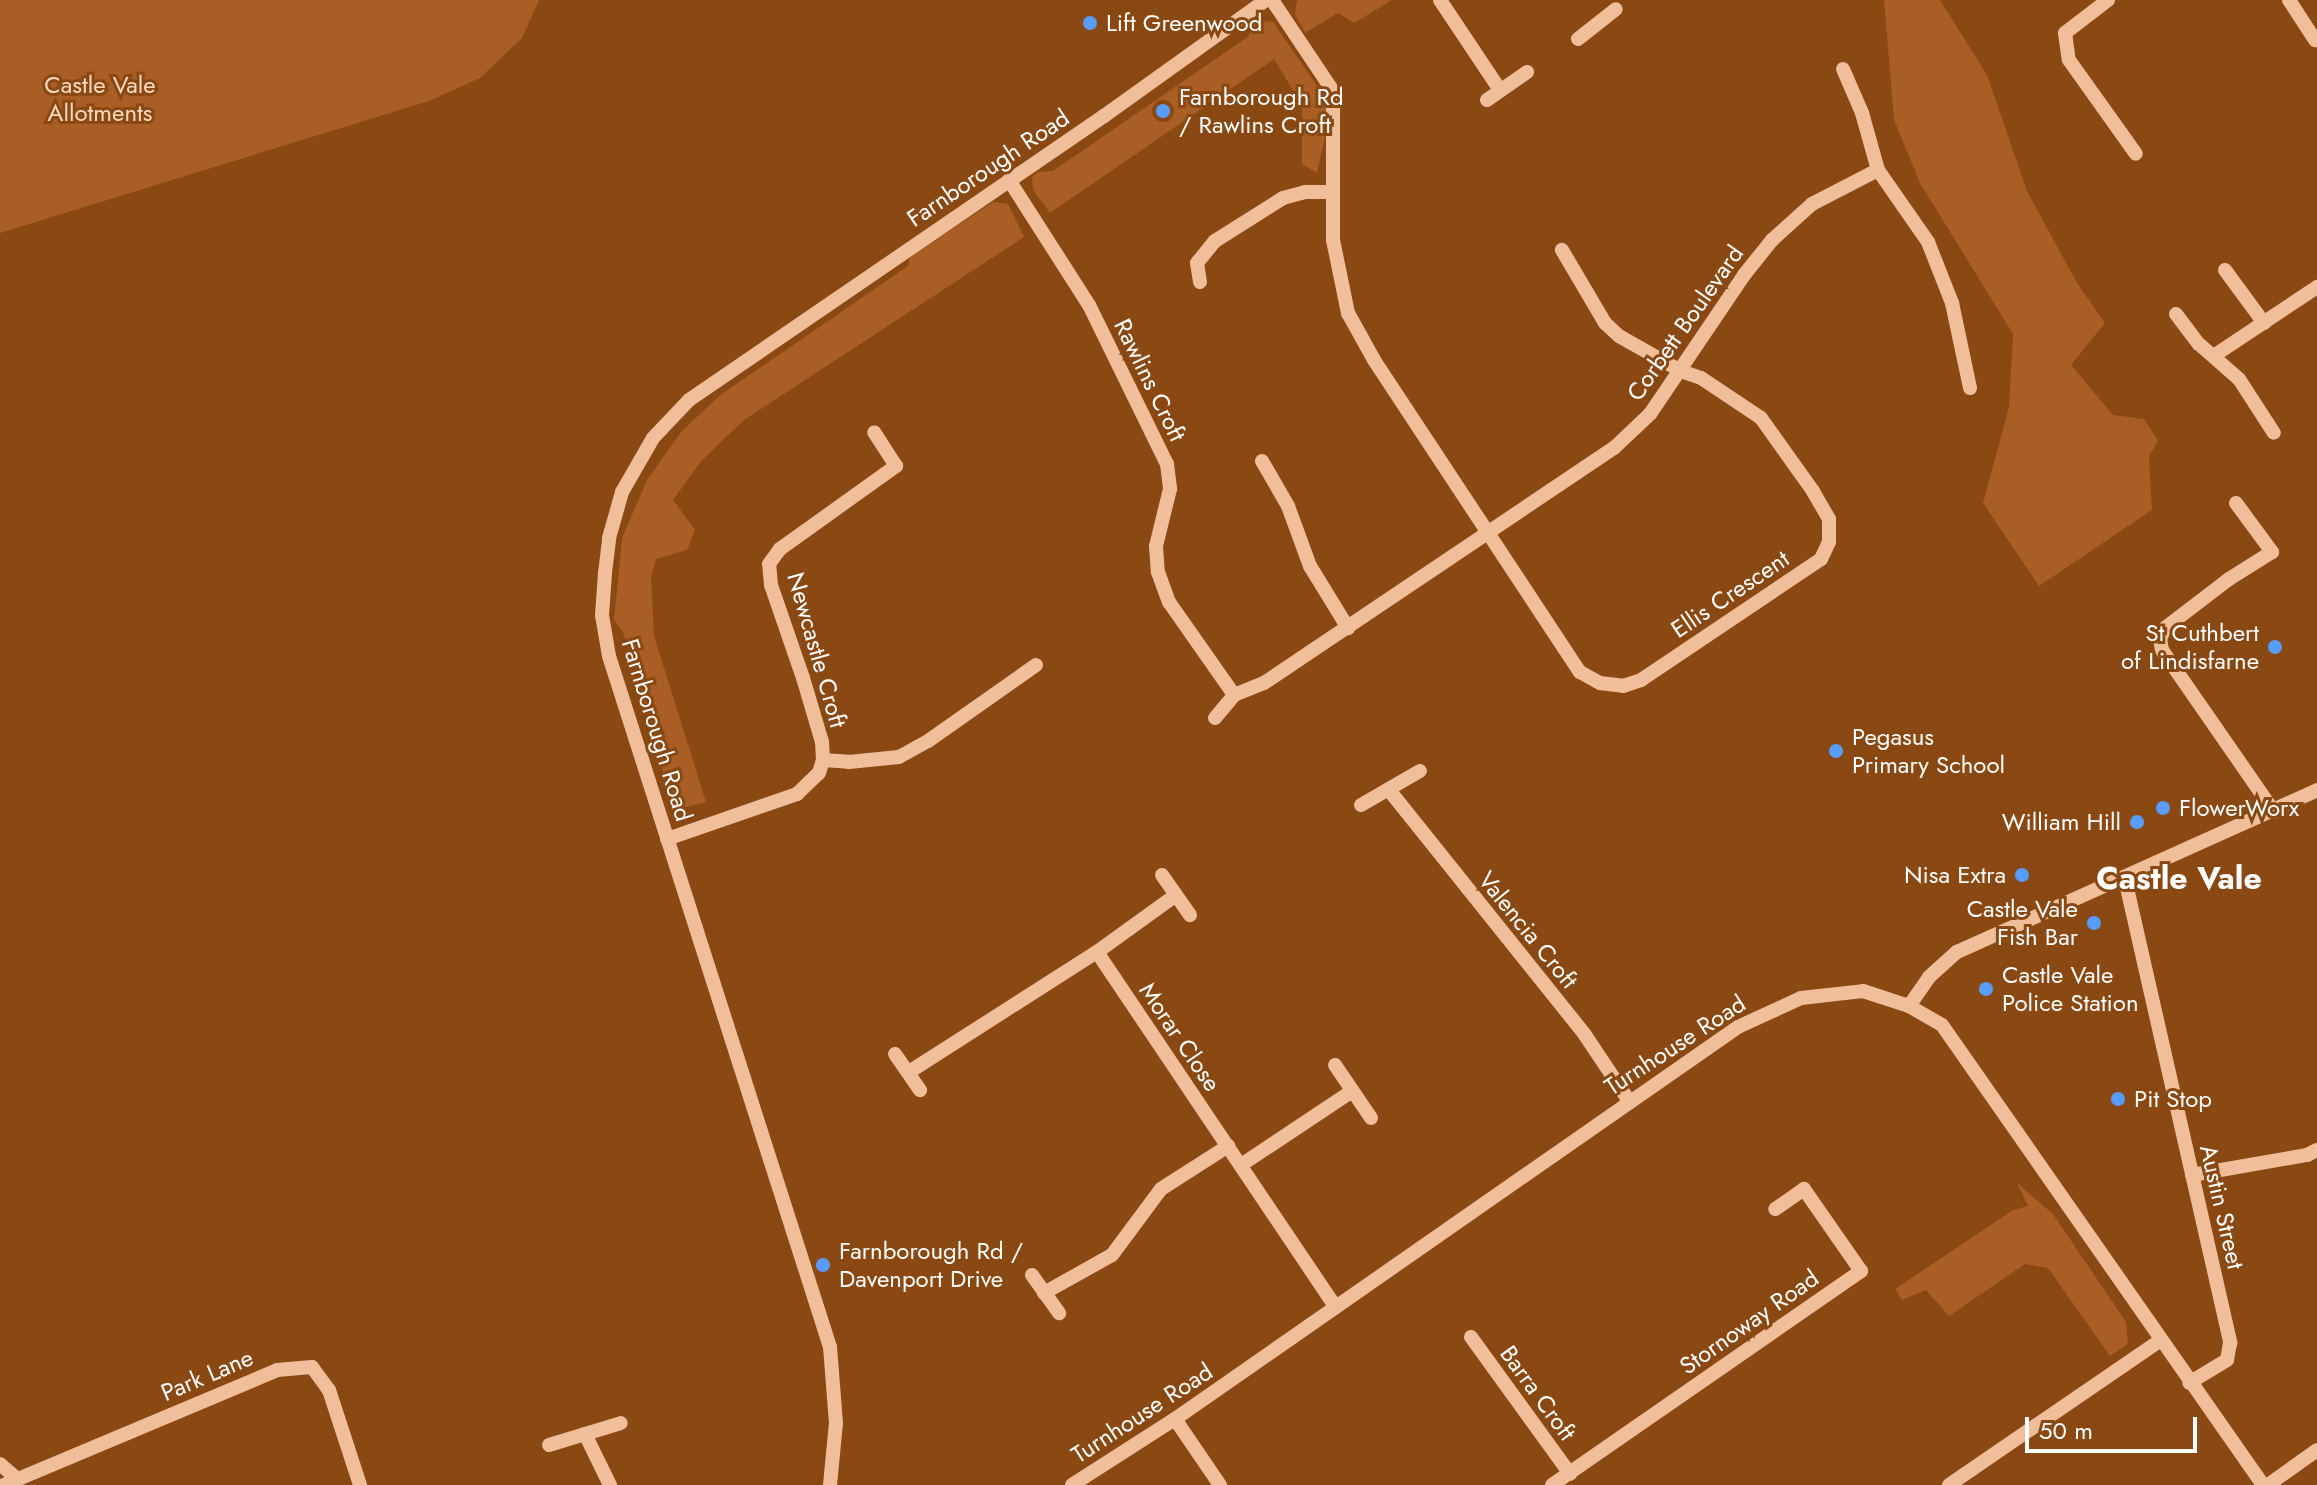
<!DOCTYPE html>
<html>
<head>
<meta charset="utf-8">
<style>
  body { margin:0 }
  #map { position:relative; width:2317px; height:1485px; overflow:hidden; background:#8a4813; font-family:Jost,sans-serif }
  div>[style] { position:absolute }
  .green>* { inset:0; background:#a95e25 }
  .minor>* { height:14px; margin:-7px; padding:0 7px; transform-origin:7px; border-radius:7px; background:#f0bf9a }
  .dots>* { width:22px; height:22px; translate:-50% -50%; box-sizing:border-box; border:4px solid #8a4813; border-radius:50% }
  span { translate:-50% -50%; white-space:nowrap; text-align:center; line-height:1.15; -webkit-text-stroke:6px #8a4813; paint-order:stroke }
  .poi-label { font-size:24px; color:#fff }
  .left { translate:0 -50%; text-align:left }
  .right { translate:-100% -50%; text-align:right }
  .park-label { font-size:24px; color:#fcdac0 }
  .street-label { font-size:24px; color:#fff }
  .district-label { font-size:32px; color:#fff; font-weight:700 }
  .scale { position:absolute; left:2025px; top:1417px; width:172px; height:36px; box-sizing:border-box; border:4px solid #fff; border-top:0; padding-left:10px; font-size:24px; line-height:28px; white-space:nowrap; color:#fff; -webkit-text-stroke:6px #8a4813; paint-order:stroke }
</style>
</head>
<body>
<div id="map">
  <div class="green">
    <div style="clip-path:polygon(0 0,539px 0,522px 38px,480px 78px,429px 101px,0 233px)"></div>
    <div style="clip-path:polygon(1297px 0,1392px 0,1354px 23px,1338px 13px,1305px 33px,1295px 14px)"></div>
    <div style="clip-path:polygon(1884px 0,1940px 0,1987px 75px,2027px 191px,2077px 283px,2105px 323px,2071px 365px,2113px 415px,2144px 419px,2158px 441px,2149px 456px,2152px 510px,2039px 586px,1983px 503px,2009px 407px,2013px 334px,1920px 183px,1894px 120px)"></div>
    <div style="clip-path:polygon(1264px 21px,1273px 22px,1322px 93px,1329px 119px,1317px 173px,1302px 164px,1302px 105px,1274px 59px,1050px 213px,1033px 190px,1032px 177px,1038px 172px,1053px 171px,1249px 36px,1252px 23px)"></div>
    <div style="clip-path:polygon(993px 202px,1008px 204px,1024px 237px,744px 420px,702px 460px,673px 500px,695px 530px,687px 550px,656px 559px,651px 578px,654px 636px,706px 802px,677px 809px,671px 800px,623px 632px,614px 620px,622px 538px,647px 480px,681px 432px,719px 396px,908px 266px,910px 257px)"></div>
    <div style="clip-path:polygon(2017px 1183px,2053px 1214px,2126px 1322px,2128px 1344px,2110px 1356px,2048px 1268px,2025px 1264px,1949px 1316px,1926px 1290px,1902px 1300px,1895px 1289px,2013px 1210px,2028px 1206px)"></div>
  </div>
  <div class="minor">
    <div style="left:1272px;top:0;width:110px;rotate:56.2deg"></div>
    <div style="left:1333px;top:91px;width:149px;rotate:90deg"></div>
    <div style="left:1333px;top:240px;width:75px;rotate:78.4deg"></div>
    <div style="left:1348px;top:313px;width:54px;rotate:61deg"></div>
    <div style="left:1374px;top:360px;width:374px;rotate:56.6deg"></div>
    <div style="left:1580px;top:672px;width:23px;rotate:29deg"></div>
    <div style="left:1600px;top:683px;width:23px;rotate:7deg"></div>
    <div style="left:1623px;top:686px;width:19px;rotate:-18deg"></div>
    <div style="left:1641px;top:680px;width:217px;rotate:-33.9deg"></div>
    <div style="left:1821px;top:559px;width:19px;rotate:-65deg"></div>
    <div style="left:1829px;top:542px;width:23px;rotate:-90deg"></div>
    <div style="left:1829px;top:519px;width:32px;rotate:-120deg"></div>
    <div style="left:1813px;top:491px;width:90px;rotate:-125.5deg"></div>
    <div style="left:1761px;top:418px;width:72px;rotate:-146.3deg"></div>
    <div style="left:1701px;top:378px;width:21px;rotate:-161deg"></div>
    <div style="left:1681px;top:371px;width:71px;rotate:-150.6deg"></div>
    <div style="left:1619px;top:336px;width:19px;rotate:-137deg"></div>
    <div style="left:1605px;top:323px;width:85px;rotate:-120.5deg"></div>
    <div style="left:1440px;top:0;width:108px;rotate:56.3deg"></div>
    <div style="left:2108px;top:0;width:54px;rotate:142.5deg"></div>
    <div style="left:2065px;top:33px;width:27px;rotate:82deg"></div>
    <div style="left:2069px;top:60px;width:115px;rotate:54.5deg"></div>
    <div style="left:2289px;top:0;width:48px;rotate:57deg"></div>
    <div style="left:1578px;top:39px;width:48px;rotate:-38.3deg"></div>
    <div style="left:1843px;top:69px;width:48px;rotate:66.6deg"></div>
    <div style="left:1862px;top:113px;width:59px;rotate:74.3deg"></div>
    <div style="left:1878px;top:170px;width:88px;rotate:55.2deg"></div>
    <div style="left:1928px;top:242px;width:66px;rotate:68.5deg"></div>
    <div style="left:1952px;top:303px;width:87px;rotate:78deg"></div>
    <div style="left:1487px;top:100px;width:49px;rotate:-35deg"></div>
    <div style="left:1009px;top:180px;width:148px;rotate:57.4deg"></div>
    <div style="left:1089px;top:305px;width:177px;rotate:63.9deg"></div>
    <div style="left:1167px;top:464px;width:25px;rotate:83deg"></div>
    <div style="left:1170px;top:489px;width:59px;rotate:103.8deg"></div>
    <div style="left:1156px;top:546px;width:26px;rotate:86deg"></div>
    <div style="left:1158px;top:572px;width:32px;rotate:70deg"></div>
    <div style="left:1169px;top:602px;width:113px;rotate:55deg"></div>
    <div style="left:2225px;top:270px;width:66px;rotate:53.7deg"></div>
    <div style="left:1200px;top:282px;width:19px;rotate:-99deg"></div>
    <div style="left:1197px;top:263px;width:28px;rotate:-51deg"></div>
    <div style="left:1215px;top:241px;width:80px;rotate:-32.3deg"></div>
    <div style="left:1283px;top:198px;width:24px;rotate:-15deg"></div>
    <div style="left:1306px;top:192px;width:25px"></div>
    <div style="left:2176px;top:314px;width:38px;rotate:53deg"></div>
    <div style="left:2199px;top:344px;width:53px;rotate:41.2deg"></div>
    <div style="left:2239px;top:379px;width:64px;rotate:57.1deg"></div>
    <div style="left:2215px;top:355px;width:123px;rotate:-33.7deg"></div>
    <div style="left:1262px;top:461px;width:52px;rotate:60deg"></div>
    <div style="left:1288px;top:506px;width:64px;rotate:69.9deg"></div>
    <div style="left:1310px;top:566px;width:73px;rotate:58.5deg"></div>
    <div style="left:2236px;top:503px;width:61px;rotate:53.7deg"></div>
    <div style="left:2272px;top:552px;width:51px;rotate:147.9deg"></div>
    <div style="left:2229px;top:579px;width:81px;rotate:142.6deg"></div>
    <div style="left:2165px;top:628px;width:12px;rotate:114deg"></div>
    <div style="left:2160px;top:639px;width:11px;rotate:80deg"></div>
    <div style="left:2162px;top:650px;width:197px;rotate:55.3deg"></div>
    <div style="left:1215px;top:718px;width:30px;rotate:-50deg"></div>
    <div style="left:1234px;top:695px;width:32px;rotate:-22deg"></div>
    <div style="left:1264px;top:683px;width:422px;rotate:-33.9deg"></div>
    <div style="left:1614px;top:448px;width:50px;rotate:-43.4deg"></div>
    <div style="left:1650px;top:414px;width:168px;rotate:-55.9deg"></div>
    <div style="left:1744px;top:275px;width:45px;rotate:-51.3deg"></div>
    <div style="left:1772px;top:240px;width:54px;rotate:-42deg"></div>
    <div style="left:1812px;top:204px;width:74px;rotate:-27.3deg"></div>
    <div style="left:823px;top:760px;width:18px;rotate:-93deg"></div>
    <div style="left:822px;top:742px;width:67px;rotate:-106.5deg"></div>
    <div style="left:803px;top:678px;width:98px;rotate:-109deg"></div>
    <div style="left:771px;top:585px;width:21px;rotate:-95deg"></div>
    <div style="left:769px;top:564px;width:19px;rotate:-54deg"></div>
    <div style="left:780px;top:549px;width:143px;rotate:-35.6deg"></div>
    <div style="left:896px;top:466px;width:40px;rotate:-122.9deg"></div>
    <div style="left:1389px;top:790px;width:314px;rotate:51.3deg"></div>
    <div style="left:1585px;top:1035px;width:79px;rotate:56.3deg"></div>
    <div style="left:1361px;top:805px;width:68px;rotate:-30deg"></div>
    <div style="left:667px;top:839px;width:138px;rotate:-19.1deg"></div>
    <div style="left:797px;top:794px;width:30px;rotate:-44deg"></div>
    <div style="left:819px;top:773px;width:14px;rotate:-73deg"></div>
    <div style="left:823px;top:760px;width:26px;rotate:4deg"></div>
    <div style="left:849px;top:762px;width:50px;rotate:-5.7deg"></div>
    <div style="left:899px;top:757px;width:33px;rotate:-29deg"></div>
    <div style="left:928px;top:741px;width:132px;rotate:-35.1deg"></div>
    <div style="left:1162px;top:875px;width:49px;rotate:55deg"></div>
    <div style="left:2125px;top:879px;width:476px;rotate:77.2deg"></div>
    <div style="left:2230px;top:1343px;width:17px;rotate:100deg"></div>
    <div style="left:2227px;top:1360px;width:44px;rotate:148.8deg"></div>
    <div style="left:1097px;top:952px;width:428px;rotate:56.1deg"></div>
    <div style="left:1909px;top:1006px;width:35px;rotate:-55deg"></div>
    <div style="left:1929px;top:977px;width:38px;rotate:-42deg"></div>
    <div style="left:1957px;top:952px;width:395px;rotate:-24.2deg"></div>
    <div style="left:895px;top:1054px;width:44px;rotate:55.2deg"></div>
    <div style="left:1335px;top:1065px;width:64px;rotate:55.8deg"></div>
    <div style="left:909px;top:1072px;width:223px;rotate:-32.6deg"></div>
    <div style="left:1097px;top:952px;width:97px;rotate:-35.8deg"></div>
    <div style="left:1241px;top:1165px;width:132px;rotate:-33.6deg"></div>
    <div style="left:2192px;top:1175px;width:117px;rotate:-9.9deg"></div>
    <div style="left:2307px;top:1155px;width:11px;rotate:-27deg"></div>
    <div style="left:1032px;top:1275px;width:47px;rotate:54.6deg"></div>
    <div style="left:1044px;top:1293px;width:78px;rotate:-29.2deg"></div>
    <div style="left:1112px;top:1255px;width:82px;rotate:-53.4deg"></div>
    <div style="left:1161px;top:1189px;width:80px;rotate:-32.7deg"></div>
    <div style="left:1471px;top:1337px;width:169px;rotate:54.1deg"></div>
    <div style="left:1175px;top:1419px;width:80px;rotate:55.7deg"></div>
    <div style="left:585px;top:1434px;width:57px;rotate:63.9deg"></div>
    <div style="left:549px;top:1445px;width:75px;rotate:-17deg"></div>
    <div style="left:0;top:1464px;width:21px;rotate:41deg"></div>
    <div style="left:4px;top:1485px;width:296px;rotate:-22.8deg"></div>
    <div style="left:277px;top:1370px;width:35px;rotate:-5deg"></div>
    <div style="left:312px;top:1367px;width:29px;rotate:54deg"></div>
    <div style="left:329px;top:1390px;width:100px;rotate:71.9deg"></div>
    <div style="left:830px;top:1485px;width:62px;rotate:-84.5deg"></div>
    <div style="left:836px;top:1423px;width:76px;rotate:-94.5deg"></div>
    <div style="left:830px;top:1347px;width:725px;rotate:-107.74deg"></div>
    <div style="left:609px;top:656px;width:42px;rotate:-99.7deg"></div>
    <div style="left:602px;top:615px;width:42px;rotate:-85.9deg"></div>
    <div style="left:605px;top:573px;width:35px;rotate:-83deg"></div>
    <div style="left:609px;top:538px;width:48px;rotate:-74.2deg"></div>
    <div style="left:622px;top:492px;width:62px;rotate:-60.1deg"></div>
    <div style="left:653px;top:438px;width:52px;rotate:-46.5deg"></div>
    <div style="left:689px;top:400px;width:503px;rotate:-34.39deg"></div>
    <div style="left:1104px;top:116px;width:199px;rotate:-35.6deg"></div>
    <div style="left:1072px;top:1485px;width:122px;rotate:-32.7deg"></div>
    <div style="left:1175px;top:1419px;width:686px;rotate:-34.85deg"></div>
    <div style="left:1738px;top:1027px;width:69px;rotate:-24.7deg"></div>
    <div style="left:1801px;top:998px;width:62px;rotate:-6.4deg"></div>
    <div style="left:1863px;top:991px;width:48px;rotate:18.1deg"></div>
    <div style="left:1909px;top:1006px;width:38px;rotate:30deg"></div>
    <div style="left:1942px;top:1025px;width:561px;rotate:55.09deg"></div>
    <div style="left:1552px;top:1485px;width:376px;rotate:-34.7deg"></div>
    <div style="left:1861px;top:1271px;width:100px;rotate:-124.8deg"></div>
    <div style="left:1804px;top:1189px;width:35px;rotate:145deg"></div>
    <div style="left:1949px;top:1485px;width:255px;rotate:-34.4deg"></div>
    <div style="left:2268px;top:1485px;width:60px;rotate:-35.5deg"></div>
  </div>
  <div class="dots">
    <div style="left:1090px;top:23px;background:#599cff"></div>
    <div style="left:1163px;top:111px;background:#599cff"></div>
    <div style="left:2275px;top:647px;background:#599cff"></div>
    <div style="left:1836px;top:751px;background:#599cff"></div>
    <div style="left:2163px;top:808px;background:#599cff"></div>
    <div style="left:2137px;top:822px;background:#599cff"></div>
    <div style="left:2022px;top:875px;background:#599cff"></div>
    <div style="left:2094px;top:923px;background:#599cff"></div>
    <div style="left:1986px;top:989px;background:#599cff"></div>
    <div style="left:2118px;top:1099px;background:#599cff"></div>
    <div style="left:823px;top:1265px;background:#599cff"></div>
  </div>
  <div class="poi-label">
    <span class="left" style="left:1106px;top:23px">Lift Greenwood</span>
    <span class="left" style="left:1179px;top:111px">Farnborough Rd<br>/ Rawlins Croft</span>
    <span class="right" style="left:2259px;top:647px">St Cuthbert<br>of Lindisfarne</span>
    <span class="left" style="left:1852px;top:751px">Pegasus<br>Primary School</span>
    <span class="left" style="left:2179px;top:808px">FlowerWorx</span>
    <span class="right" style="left:2121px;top:822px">William Hill</span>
    <span class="right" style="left:2006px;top:875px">Nisa Extra</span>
    <span class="right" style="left:2078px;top:923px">Castle Vale<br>Fish Bar</span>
    <span class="left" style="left:2002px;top:989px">Castle Vale<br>Police Station</span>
    <span class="left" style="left:2134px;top:1099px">Pit Stop</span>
    <span class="left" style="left:839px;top:1265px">Farnborough Rd /<br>Davenport Drive</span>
  </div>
  <div class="park-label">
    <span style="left:100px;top:99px">Castle Vale<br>Allotments</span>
  </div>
  <div class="street-label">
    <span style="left:988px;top:168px;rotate:-34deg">Farnborough Road</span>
    <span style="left:1685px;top:323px;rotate:-55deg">Corbett Boulevard</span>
    <span style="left:1150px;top:380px;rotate:64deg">Rawlins Croft</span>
    <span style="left:1730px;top:594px;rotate:-34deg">Ellis Crescent</span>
    <span style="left:817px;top:650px;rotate:74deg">Newcastle Croft</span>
    <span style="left:657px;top:730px;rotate:73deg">Farnborough Road</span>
    <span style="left:1528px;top:930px;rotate:51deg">Valencia Croft</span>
    <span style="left:1180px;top:1037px;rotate:56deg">Morar Close</span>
    <span style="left:1675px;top:1045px;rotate:-33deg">Turnhouse Road</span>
    <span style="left:2222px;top:1207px;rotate:77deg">Austin Street</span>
    <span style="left:1749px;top:1322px;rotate:-35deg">Stornoway Road</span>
    <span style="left:207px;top:1375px;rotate:-23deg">Park Lane</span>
    <span style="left:1538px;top:1393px;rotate:54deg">Barra Croft</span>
    <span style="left:1142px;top:1413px;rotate:-33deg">Turnhouse Road</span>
  </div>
  <div class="district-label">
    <span style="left:2179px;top:878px">Castle Vale</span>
  </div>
  <div class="scale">50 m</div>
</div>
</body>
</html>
